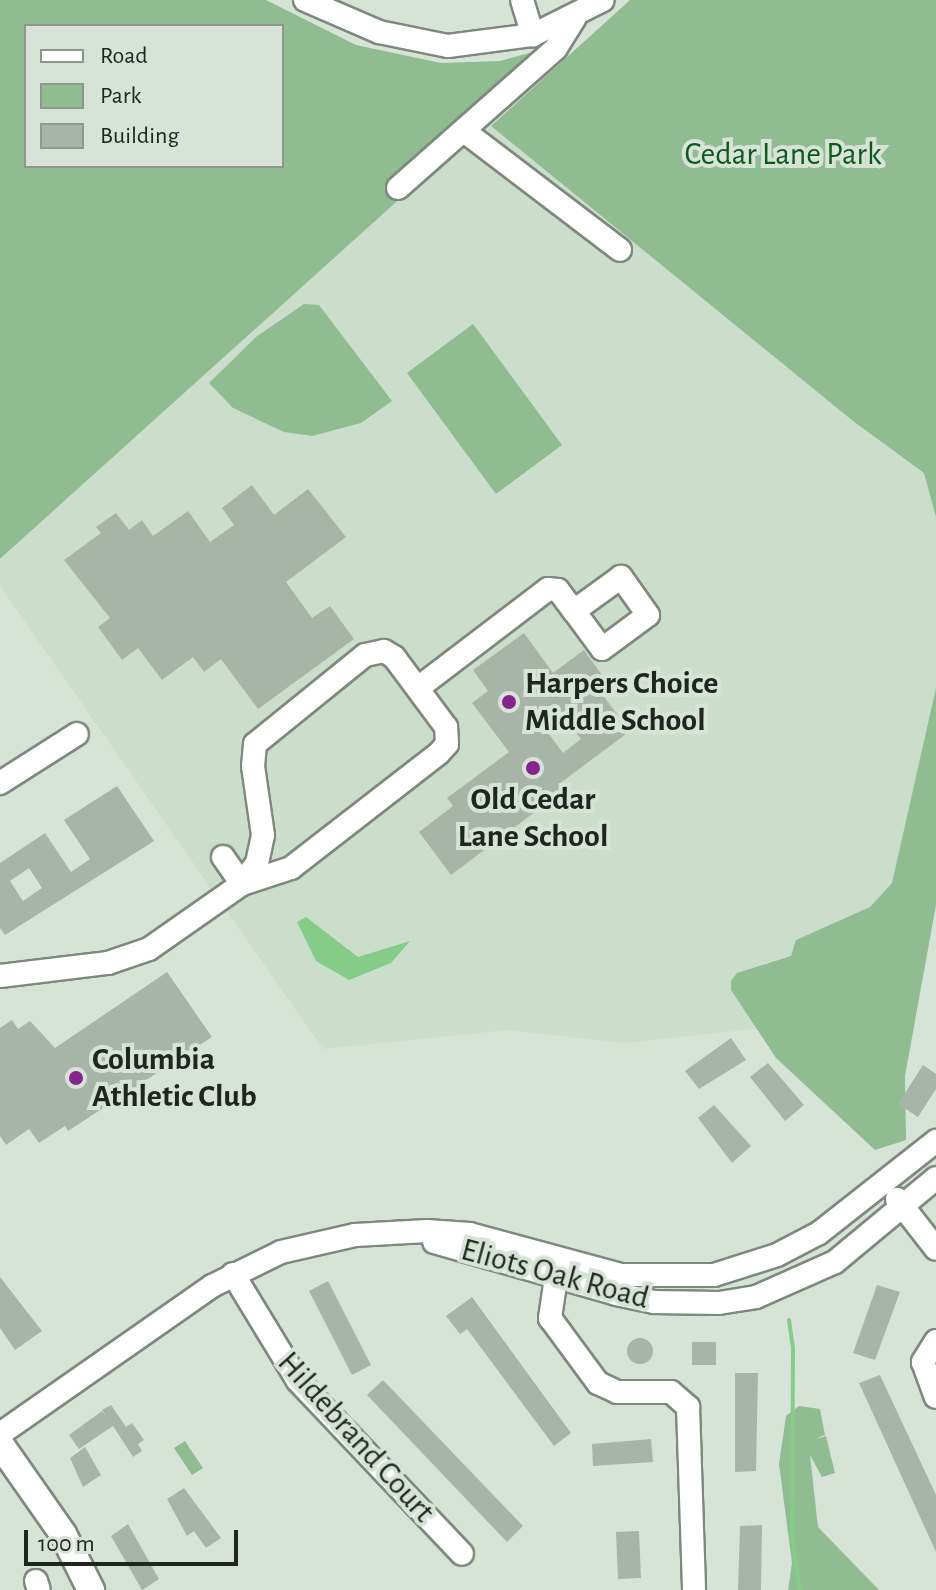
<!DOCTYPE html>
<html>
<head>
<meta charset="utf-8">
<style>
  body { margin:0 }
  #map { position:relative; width:936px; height:1590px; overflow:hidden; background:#d8e3d8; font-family:"Alegreya Sans",sans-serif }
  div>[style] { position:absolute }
  .built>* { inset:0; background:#cbddcb }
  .green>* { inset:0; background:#90bc91 }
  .water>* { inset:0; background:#85cc88 }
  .stream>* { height:4px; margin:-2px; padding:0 2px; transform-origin:2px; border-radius:2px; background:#85cc88 }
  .building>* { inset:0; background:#a9b4a9 }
  .round { border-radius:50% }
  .roads { filter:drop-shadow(2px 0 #7e897e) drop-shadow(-2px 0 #7e897e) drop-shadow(0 2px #7e897e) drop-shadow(0 -2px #7e897e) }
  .minor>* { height:22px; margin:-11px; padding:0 11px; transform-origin:11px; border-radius:11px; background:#fff }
  .major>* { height:26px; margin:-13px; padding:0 13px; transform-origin:13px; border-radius:13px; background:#fff }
  .dots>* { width:22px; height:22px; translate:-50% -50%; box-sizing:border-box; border:4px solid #d8e3d8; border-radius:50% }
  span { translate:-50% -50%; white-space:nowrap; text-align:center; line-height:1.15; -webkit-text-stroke:8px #d8e3d8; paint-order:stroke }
  .park-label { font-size:32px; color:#0c591a }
  .poi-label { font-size:32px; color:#202520; font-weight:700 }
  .left { translate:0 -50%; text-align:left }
  .street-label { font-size:32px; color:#202520 }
  .legend { position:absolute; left:24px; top:24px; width:260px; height:144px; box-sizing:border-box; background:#d8e3d8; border:2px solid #8e978e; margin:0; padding:10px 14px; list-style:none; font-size:24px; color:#202520 }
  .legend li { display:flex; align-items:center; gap:16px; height:40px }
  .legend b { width:40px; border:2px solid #8e978e }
  .scale { position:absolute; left:24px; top:1530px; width:214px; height:36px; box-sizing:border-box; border:4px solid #202520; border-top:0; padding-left:10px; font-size:24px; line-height:28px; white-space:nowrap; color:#202520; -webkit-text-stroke:6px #d8e3d8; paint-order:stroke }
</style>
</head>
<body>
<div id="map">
  <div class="built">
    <div style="clip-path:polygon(485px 122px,936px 461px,936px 818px,928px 864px,774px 1027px,625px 1043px,508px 1030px,323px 1049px,0 586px,0 560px)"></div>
  </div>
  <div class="green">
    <div style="clip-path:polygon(evenodd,0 0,266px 0,356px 45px,441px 63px,500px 61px,555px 46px,485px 122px,0 559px,0 0,26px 26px,282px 26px,282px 166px,26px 166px,26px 26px)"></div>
    <div style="clip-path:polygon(630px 0,936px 0,936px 517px,924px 473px,853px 421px,491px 126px)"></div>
    <div style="clip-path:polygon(304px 304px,319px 305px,392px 401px,361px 423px,312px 436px,284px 432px,233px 408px,209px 383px,256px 337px)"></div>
    <div style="clip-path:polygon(473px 324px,562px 445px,496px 494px,407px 373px)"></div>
    <div style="clip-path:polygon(936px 688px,936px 905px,905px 1076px,906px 1140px,875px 1150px,776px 1058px,731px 990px,731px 981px,737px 973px,791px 956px,796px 940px,870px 907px,892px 883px)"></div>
    <div style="clip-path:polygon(799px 1406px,820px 1409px,825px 1435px,815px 1439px,826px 1436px,835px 1473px,822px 1477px,810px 1455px,818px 1527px,879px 1590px,788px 1590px,792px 1563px,779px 1464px,786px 1416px)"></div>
    <div style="clip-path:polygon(185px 1441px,203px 1468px,192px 1475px,174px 1448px)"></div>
  </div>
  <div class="water">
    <div style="clip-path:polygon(306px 917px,358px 957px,410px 941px,391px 963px,349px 980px,316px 961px,297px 922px)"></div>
  </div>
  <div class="stream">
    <div style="left:789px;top:1320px;width:27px;rotate:82deg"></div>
    <div style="left:793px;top:1347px;width:190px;rotate:90.3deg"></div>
    <div style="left:792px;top:1537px;width:54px;rotate:81.4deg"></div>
  </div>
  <div class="building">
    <div style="clip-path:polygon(252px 485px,274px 515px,308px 489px,346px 537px,286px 582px,312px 618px,330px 606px,354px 639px,258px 709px,221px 659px,204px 672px,193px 657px,162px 680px,138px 648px,122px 660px,98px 627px,110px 618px,64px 560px,101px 533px,96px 527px,116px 513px,129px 530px,142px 520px,153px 536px,188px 511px,210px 542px,234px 525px,222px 508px)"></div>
    <div style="clip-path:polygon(evenodd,524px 633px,553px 673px,584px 650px,607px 682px,598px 689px,630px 731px,559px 784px,563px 791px,451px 875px,419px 832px,453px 806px,447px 798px,509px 752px,472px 703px,488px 691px,473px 670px,524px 633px,563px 715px,581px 739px,563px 753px,545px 729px,563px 715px)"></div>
    <div style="clip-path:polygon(evenodd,117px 786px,154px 841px,5px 935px,0 928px,0 863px,45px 833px,71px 872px,90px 859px,64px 820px,117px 786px,29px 868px,42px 888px,23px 901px,10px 881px,29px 868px)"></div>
    <div style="clip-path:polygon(167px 972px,212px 1037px,68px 1131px,65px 1126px,39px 1143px,29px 1129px,6px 1145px,0 1136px,0 1028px,12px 1020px,18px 1029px,30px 1021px,55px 1048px)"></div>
    <div style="clip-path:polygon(731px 1038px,746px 1060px,699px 1089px,685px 1071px)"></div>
    <div style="clip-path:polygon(768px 1063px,804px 1105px,785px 1121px,750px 1077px)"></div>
    <div style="clip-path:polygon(923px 1065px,936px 1074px,936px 1089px,918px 1117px,898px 1104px)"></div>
    <div style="clip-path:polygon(714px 1105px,751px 1146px,732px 1163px,698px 1118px)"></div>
    <div style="clip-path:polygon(0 1277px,42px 1331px,15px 1350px,0 1328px)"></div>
    <div style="clip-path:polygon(328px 1281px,371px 1365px,352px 1375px,309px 1291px)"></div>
    <div style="clip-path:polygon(877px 1285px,900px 1292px,875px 1360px,853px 1353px)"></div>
    <div style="clip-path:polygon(472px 1297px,571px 1433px,554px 1446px,467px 1329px,460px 1334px,446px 1316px)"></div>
    <div class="round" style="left:627px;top:1338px;width:26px;height:26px"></div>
    <div style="clip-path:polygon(692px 1342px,716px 1342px,716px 1365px,692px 1365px)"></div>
    <div style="clip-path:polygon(735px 1373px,758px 1373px,756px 1471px,735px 1472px)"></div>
    <div style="clip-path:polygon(880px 1375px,936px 1495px,936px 1552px,859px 1383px)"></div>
    <div style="clip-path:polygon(383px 1380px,523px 1526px,507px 1542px,367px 1395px)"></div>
    <div style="clip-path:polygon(111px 1405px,126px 1427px,132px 1423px,144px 1440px,138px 1444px,142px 1451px,133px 1457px,113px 1426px,79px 1449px,69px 1435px,102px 1411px,107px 1417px,102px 1410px)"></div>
    <div style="clip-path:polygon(651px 1439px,653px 1462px,593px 1466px,592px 1444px)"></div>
    <div style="clip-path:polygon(85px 1447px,101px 1475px,83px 1487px,70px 1458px)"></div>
    <div style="clip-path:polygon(184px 1488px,221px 1538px,206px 1548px,194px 1531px,187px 1536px,167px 1499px)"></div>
    <div style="clip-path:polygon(128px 1524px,159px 1579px,142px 1590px,111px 1536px)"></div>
    <div style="clip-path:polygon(762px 1525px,761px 1590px,738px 1590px,740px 1526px)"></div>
    <div style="clip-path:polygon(639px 1531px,641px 1578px,618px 1579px,616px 1532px)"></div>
  </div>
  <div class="roads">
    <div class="minor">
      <div style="left:305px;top:0;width:81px;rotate:23.4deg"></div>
      <div style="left:379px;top:32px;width:70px;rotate:11.5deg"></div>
      <div style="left:448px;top:46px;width:86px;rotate:-7.4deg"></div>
      <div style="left:533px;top:35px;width:78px;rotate:-26.6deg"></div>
      <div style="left:522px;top:0;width:37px;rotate:73deg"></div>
      <div style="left:464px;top:131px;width:196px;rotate:37.3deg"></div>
      <div style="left:398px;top:188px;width:211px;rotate:-41.5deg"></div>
      <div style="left:556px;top:48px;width:36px;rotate:-58deg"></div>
      <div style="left:418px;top:688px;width:163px;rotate:-37.3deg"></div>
      <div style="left:548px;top:589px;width:10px;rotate:6deg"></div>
      <div style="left:558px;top:590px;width:26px;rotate:53deg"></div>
      <div style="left:574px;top:611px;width:47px;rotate:53.6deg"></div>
      <div style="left:602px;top:649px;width:57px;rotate:-36.5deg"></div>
      <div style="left:648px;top:615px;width:47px;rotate:-125.4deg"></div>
      <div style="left:621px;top:577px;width:58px;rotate:144.1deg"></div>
      <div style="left:0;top:783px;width:91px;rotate:-32.5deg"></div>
      <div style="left:223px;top:857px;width:33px;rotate:55deg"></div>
      <div style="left:0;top:976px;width:109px;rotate:-6.9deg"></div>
      <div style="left:108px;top:963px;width:43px;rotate:-18.9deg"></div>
      <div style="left:149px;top:949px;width:113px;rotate:-35deg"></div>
      <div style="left:242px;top:884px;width:52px;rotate:-18.1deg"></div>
      <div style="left:291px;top:868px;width:187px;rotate:-37.8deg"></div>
      <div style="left:439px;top:753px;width:12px;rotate:-48deg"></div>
      <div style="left:447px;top:744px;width:17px;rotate:-93deg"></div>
      <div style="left:446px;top:727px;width:87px;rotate:-126.6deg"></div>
      <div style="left:394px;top:657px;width:12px;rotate:-149deg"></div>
      <div style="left:384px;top:651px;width:19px;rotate:168deg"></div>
      <div style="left:365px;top:655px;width:141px;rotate:141deg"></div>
      <div style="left:255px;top:744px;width:22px;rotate:95deg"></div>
      <div style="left:253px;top:766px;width:70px;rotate:81.8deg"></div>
      <div style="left:263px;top:835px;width:29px;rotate:102deg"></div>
      <div style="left:257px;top:863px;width:26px;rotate:126deg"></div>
      <div style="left:897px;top:1199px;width:63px;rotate:52deg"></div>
      <div style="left:434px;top:1242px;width:189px;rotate:15.9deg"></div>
      <div style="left:616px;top:1294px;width:39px;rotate:12deg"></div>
      <div style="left:654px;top:1302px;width:65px;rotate:0.9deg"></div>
      <div style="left:719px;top:1303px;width:37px;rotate:-9deg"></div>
      <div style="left:756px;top:1297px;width:86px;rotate:-23.9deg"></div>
      <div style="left:835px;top:1262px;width:131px;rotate:-39.7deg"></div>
      <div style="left:558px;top:1264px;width:55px;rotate:98.4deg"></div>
      <div style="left:550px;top:1318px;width:81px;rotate:53.6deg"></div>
      <div style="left:598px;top:1383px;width:21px;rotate:25deg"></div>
      <div style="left:617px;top:1392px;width:54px"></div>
      <div style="left:671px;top:1392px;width:23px;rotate:41deg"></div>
      <div style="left:688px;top:1407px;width:183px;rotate:88.1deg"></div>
      <div style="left:233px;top:1274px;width:125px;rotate:58.7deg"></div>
      <div style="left:298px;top:1381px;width:238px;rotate:46.5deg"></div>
      <div style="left:936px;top:1341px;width:25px;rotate:122deg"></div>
      <div style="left:923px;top:1362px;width:37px;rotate:70deg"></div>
      <div style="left:0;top:1434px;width:259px;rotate:-34.9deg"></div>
      <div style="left:212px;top:1286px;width:77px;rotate:-26.2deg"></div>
      <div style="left:281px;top:1252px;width:76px;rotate:-12.9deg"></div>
      <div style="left:355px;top:1235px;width:72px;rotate:-3.2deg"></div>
      <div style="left:427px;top:1231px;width:43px;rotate:4deg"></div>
      <div style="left:470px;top:1234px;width:156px;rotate:15.2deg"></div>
      <div style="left:621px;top:1275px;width:93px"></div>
      <div style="left:714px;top:1275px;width:66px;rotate:-17.6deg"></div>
      <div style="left:777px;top:1255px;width:47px;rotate:-27.6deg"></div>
      <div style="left:819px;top:1233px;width:149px;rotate:-38.2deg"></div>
      <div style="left:36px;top:1581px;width:9px;rotate:72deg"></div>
    </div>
    <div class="major">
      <div style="left:0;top:1444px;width:110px;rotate:55deg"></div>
      <div style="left:63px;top:1534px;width:63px;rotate:63.4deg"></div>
    </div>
  </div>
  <div class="dots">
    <div style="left:509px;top:702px;background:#86248d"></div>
    <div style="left:533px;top:768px;background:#86248d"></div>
    <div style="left:76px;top:1078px;background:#86248d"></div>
  </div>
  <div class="park-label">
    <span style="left:783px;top:154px">Cedar Lane Park</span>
  </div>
  <div class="poi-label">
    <span class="left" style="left:525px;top:702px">Harpers Choice<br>Middle School</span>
    <span style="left:533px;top:818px">Old Cedar<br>Lane School</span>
    <span class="left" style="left:92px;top:1078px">Columbia<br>Athletic Club</span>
  </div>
  <div class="street-label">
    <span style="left:555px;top:1274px;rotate:15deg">Eliots Oak Road</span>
    <span style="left:356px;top:1437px;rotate:48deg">Hildebrand Court</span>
  </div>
  <ul class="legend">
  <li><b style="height:10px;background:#fff"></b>Road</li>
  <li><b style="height:22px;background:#90bc91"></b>Park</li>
  <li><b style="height:22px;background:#a9b4a9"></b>Building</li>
  </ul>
  <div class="scale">100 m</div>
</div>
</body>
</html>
